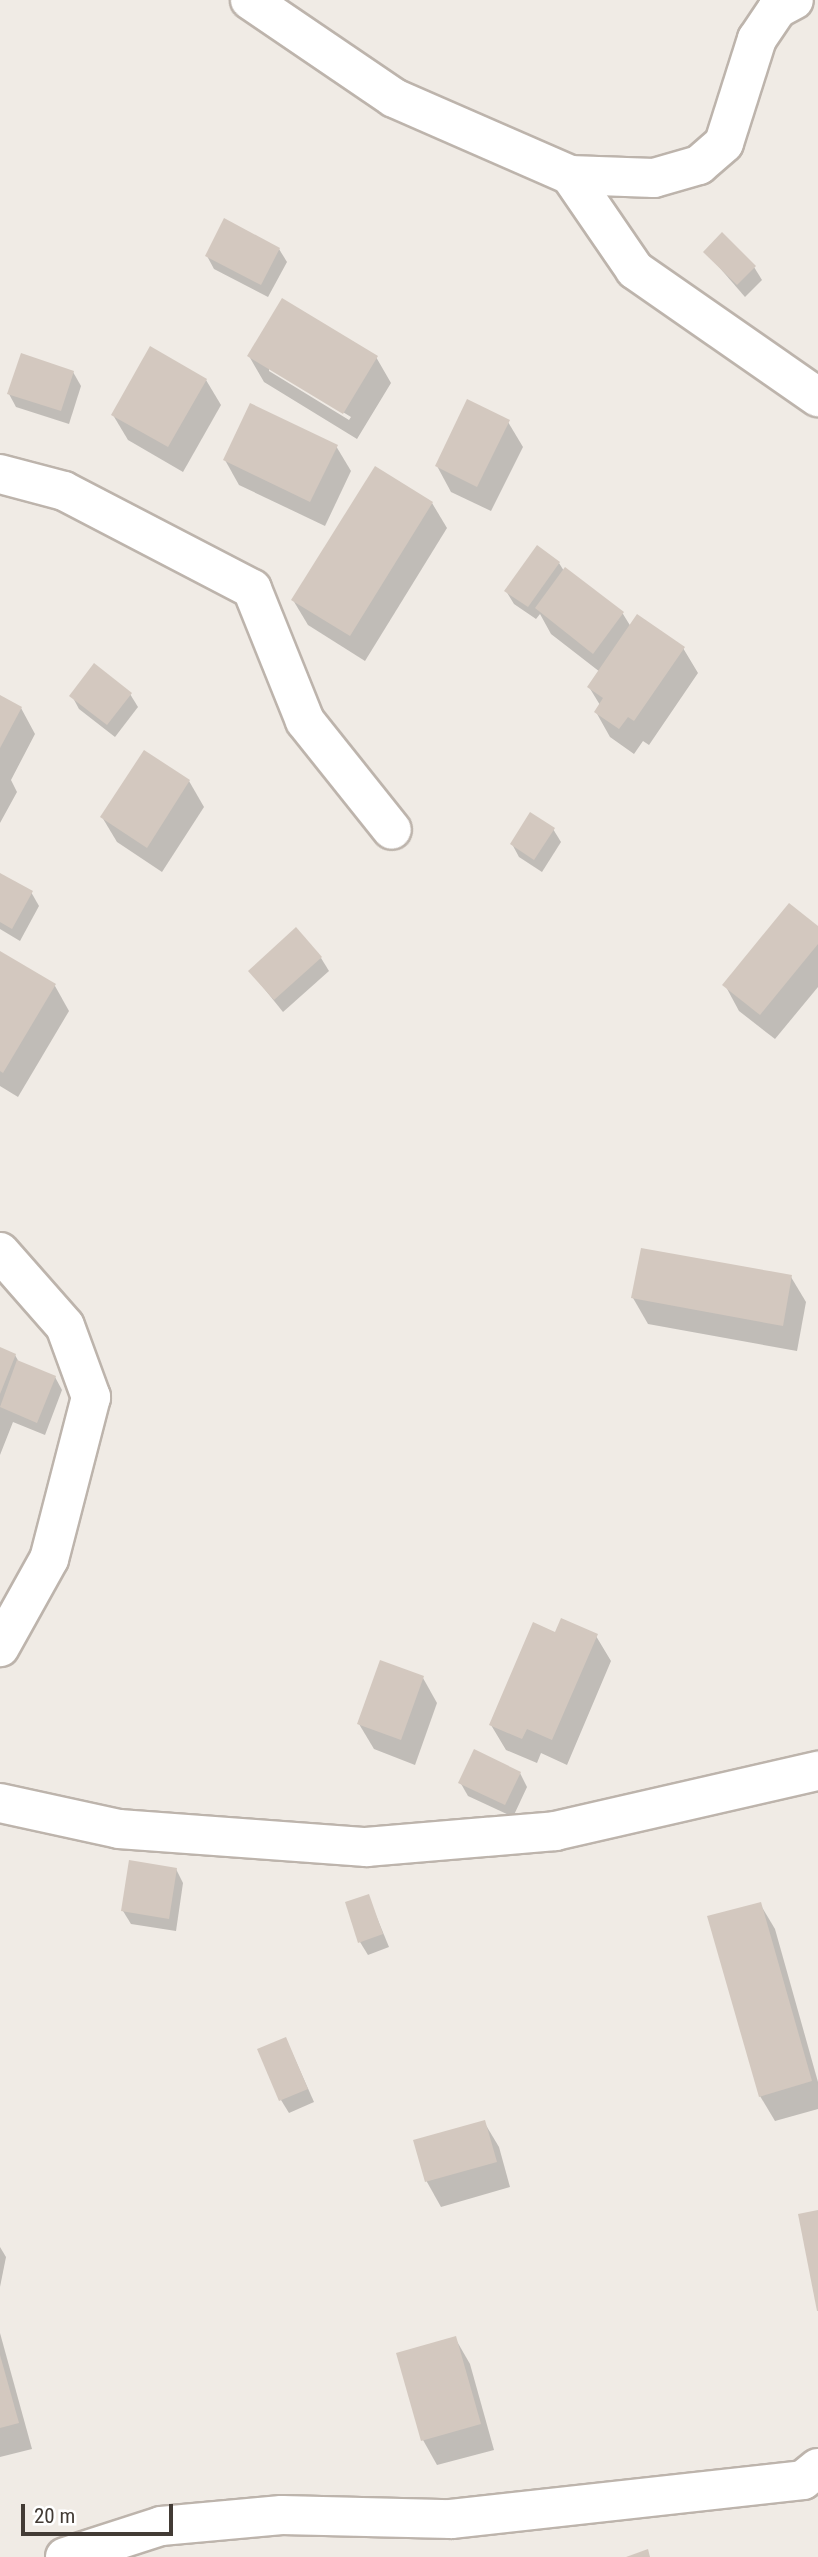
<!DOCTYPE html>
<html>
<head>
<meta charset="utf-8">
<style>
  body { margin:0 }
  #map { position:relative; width:818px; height:2557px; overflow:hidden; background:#f0ebe5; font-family:"Roboto Condensed",sans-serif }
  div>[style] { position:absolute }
  .shadow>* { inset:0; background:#0003 }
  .building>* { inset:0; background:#d3c8bf }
  .roads { filter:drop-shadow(2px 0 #bdb4ac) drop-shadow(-2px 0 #bdb4ac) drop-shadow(0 2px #bdb4ac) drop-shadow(0 -2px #bdb4ac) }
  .minor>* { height:38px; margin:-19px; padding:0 19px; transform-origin:19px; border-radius:19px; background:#fff }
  span { translate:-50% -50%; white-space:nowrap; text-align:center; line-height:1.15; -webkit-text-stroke:5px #fff; paint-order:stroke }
  .scale { position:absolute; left:21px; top:2504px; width:152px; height:32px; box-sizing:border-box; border:4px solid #423b35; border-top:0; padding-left:9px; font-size:21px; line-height:24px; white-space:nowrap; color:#423b35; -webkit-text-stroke:5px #fff; paint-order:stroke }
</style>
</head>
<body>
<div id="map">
  <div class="shadow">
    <div style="clip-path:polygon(279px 249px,287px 262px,268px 297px,214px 269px,207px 256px)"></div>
    <div style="clip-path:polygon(706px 252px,754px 267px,762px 280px,745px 297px)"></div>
    <div style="clip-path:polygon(evenodd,249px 356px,376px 357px,391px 383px,357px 439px,264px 382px,249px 356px,269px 367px,351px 417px,349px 420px,269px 371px,269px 367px)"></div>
    <div style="clip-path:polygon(73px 372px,81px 386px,69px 424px,16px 407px,9px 394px)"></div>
    <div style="clip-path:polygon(206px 380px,221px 405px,183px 472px,128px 440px,113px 415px)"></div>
    <div style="clip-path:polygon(508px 422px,523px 447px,491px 511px,451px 492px,437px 466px)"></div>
    <div style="clip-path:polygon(336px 446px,351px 471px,325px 526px,239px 485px,225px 460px)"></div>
    <div style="clip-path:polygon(432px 503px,447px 528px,365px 661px,308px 625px,293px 600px)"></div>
    <div style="clip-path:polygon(559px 563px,564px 571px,623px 614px,631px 627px,683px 648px,698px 673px,649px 745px,643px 741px,634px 754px,610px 737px,596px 712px,600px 705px,589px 687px,600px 672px,551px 634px,540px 614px,536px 619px,514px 604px,506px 591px)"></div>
    <div style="clip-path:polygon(130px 694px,138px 707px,115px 737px,79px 709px,72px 696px)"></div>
    <div style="clip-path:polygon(0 697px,21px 708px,35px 734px,11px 780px,17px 792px,0 823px)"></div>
    <div style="clip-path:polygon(189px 781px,204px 807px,162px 872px,117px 842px,102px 817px)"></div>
    <div style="clip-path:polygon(553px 829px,561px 842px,542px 872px,519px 857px,512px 844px)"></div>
    <div style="clip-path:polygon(0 875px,31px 892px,39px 906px,20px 941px,0 929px)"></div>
    <div style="clip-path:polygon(818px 928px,818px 987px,775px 1039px,739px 1011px,725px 985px)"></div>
    <div style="clip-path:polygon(0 953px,55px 986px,69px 1011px,18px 1097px,0 1086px)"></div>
    <div style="clip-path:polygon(321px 958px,329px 971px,283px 1012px,250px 971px)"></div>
    <div style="clip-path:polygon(791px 1277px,806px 1302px,797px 1351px,648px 1324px,633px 1298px)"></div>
    <div style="clip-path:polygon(0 1349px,15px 1355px,20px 1364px,55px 1377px,62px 1390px,45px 1435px,13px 1422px,0 1455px)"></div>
    <div style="clip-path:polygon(556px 1635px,596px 1636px,611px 1661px,567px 1765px,541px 1753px,537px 1763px,506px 1750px,491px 1725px)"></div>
    <div style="clip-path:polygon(423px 1678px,437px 1703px,415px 1765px,374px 1749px,359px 1724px)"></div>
    <div style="clip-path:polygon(520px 1773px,527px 1787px,513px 1817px,468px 1796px,460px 1782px)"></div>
    <div style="clip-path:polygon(176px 1869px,183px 1883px,176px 1931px,131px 1924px,123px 1911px)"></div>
    <div style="clip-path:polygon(368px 1896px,389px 1947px,368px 1955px,360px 1942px)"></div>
    <div style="clip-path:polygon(760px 1904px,775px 1929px,818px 2082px,818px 2109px,775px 2121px,760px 2096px)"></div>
    <div style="clip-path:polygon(286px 2039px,314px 2102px,289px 2113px,281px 2100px)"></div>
    <div style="clip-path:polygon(484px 2122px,499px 2147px,510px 2187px,441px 2207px,427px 2182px,416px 2142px)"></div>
    <div style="clip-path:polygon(0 2247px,6px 2257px,0 2287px)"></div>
    <div style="clip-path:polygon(0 2333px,32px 2449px,0 2457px)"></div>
    <div style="clip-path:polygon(455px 2338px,470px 2364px,494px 2450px,437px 2465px,423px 2440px)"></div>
  </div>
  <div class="building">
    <div style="clip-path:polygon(224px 218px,280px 248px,261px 285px,205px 256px)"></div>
    <div style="clip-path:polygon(722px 232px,756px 266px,737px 285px,703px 252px)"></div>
    <div style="clip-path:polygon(282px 298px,378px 356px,343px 414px,247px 356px)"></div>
    <div style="clip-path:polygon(150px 346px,207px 379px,168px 447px,111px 415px)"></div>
    <div style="clip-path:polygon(21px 353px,74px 371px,61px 411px,7px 394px)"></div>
    <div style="clip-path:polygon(467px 399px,510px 420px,477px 487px,435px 466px)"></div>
    <div style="clip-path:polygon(250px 403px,338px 445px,310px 502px,223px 460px)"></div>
    <div style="clip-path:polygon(375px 466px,433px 502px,350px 636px,291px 600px)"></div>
    <div style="clip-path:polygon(537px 545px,560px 562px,528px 607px,504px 591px)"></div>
    <div style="clip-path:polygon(565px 567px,624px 612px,593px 654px,535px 608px)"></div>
    <div style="clip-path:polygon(637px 614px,685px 647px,634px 721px,628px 717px,619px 729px,594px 712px,603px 698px,587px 687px)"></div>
    <div style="clip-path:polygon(94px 663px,132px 693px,107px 725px,69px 696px)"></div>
    <div style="clip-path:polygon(0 695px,22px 707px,0 748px)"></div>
    <div style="clip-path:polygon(144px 750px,190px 780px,147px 848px,100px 817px)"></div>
    <div style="clip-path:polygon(530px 812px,555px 828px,534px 860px,510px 844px)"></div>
    <div style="clip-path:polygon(0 873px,33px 891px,12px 929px,0 922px)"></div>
    <div style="clip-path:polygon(789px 903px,818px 926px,818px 944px,760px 1015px,722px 985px)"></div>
    <div style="clip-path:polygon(296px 927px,322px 957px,274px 1000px,248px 971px)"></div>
    <div style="clip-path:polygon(0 951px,56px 984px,3px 1073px,0 1071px)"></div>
    <div style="clip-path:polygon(641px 1248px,792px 1275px,783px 1326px,631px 1298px)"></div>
    <div style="clip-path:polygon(0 1347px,16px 1354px,0 1394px)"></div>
    <div style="clip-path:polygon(17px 1360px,56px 1376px,37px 1423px,0 1407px)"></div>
    <div style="clip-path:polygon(561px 1618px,598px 1634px,552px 1740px,527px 1729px,522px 1739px,489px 1725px,533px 1622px,555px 1632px)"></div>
    <div style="clip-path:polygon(380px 1660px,424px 1676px,401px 1740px,357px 1724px)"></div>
    <div style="clip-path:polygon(474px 1749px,521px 1772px,505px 1805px,458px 1783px)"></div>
    <div style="clip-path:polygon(129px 1860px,177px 1868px,169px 1919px,121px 1911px)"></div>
    <div style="clip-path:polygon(369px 1894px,383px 1934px,358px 1943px,345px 1902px)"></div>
    <div style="clip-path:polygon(761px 1902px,812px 2081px,759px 2097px,707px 1916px)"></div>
    <div style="clip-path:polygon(286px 2037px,308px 2089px,279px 2101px,257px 2049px)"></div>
    <div style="clip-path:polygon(485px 2120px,497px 2162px,425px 2182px,413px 2140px)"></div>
    <div style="clip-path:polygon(818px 2210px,818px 2311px,817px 2311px,798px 2214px)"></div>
    <div style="clip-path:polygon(456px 2336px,481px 2424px,421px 2441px,396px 2353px)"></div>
    <div style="clip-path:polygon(0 2355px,19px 2423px,0 2428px)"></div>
    <div style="clip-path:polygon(648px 2549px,650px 2557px,626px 2557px)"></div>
  </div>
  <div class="roads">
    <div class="minor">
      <div style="left:250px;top:0;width:174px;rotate:34.2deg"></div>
      <div style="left:394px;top:98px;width:192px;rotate:23.6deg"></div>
      <div style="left:570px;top:175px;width:115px;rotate:55.6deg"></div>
      <div style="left:635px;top:270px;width:223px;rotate:34.8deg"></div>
      <div style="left:570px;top:175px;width:84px;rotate:2deg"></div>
      <div style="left:654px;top:178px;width:47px;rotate:-16.1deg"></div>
      <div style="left:699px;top:165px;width:33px;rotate:-41deg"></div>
      <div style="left:724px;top:143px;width:109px;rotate:-72.4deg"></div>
      <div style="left:757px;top:39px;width:36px;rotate:-56deg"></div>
      <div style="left:777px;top:9px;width:19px;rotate:-28deg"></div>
      <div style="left:0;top:474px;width:66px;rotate:14.9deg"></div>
      <div style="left:64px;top:491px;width:212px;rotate:27.5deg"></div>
      <div style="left:252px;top:589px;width:142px;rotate:68.1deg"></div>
      <div style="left:305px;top:721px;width:139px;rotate:51.4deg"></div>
      <div style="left:0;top:1252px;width:98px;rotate:48.7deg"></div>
      <div style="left:65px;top:1326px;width:76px;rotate:69.9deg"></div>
      <div style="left:91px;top:1397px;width:167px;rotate:104.5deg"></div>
      <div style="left:49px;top:1559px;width:101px;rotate:119.1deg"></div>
      <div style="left:0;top:1803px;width:122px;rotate:12.3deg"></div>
      <div style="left:119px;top:1829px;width:248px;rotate:4.2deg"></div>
      <div style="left:366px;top:1847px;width:190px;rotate:-4.8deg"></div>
      <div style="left:555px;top:1831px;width:270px;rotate:-12.9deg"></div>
      <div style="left:65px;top:2557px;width:101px;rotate:-17.9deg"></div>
      <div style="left:161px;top:2526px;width:121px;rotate:-5.2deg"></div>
      <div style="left:282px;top:2515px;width:169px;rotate:1.4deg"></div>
      <div style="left:451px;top:2519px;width:354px;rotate:-6.3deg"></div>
      <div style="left:803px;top:2480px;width:19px;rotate:-39deg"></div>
    </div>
  </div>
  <div class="scale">20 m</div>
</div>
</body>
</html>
